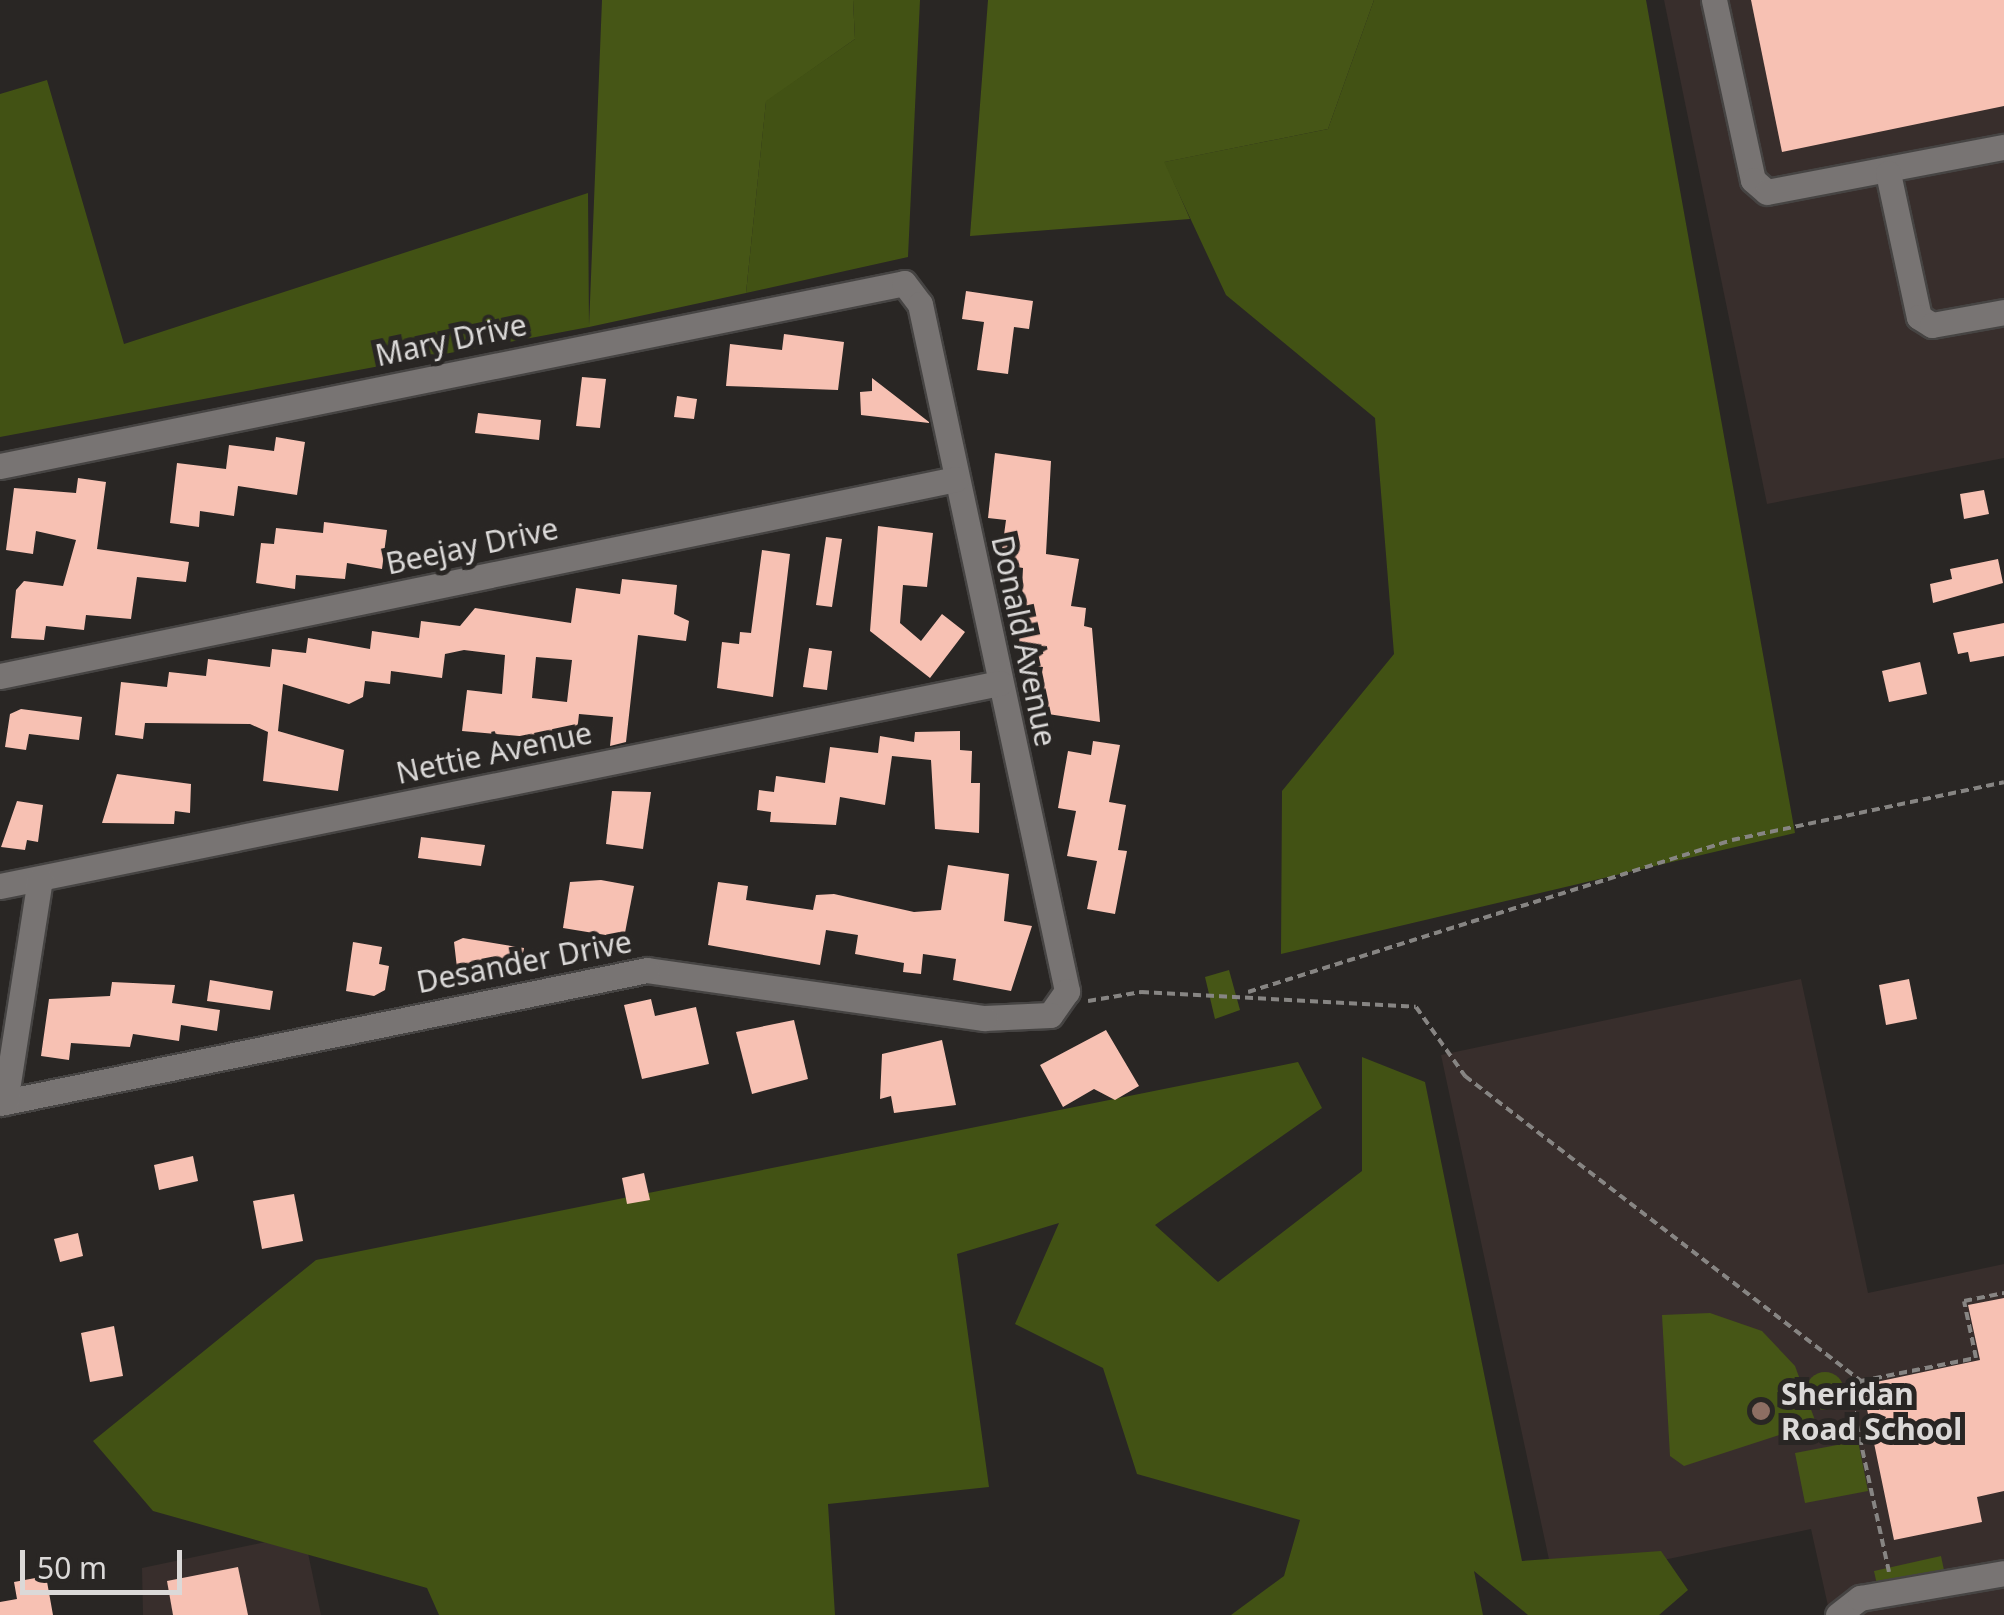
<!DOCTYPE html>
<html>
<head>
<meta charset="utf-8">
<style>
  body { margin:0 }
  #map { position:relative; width:2004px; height:1615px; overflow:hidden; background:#292624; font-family:"Noto Sans",sans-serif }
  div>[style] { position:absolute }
  .built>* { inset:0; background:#382e2c }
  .green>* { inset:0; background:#465616 }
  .round { border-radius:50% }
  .forest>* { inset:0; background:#425214 }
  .building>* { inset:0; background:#f7c1b3 }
  .path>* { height:4px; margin-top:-2px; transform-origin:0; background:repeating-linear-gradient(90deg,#878583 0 8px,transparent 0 13px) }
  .roads { filter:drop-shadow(2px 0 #464443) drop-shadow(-2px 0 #464443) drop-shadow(0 2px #464443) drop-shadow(0 -2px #464443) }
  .minor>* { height:25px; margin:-12.5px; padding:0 12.5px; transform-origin:12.5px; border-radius:12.5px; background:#787473 }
  .dots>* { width:28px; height:28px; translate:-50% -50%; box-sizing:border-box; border:5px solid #292624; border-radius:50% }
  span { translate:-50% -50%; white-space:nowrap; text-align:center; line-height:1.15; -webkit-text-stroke:10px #292624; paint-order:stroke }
  .street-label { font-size:30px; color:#dbd9d8 }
  .poi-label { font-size:30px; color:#dbd9d8; font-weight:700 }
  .left { translate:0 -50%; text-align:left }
  .scale { position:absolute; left:20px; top:1550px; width:162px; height:45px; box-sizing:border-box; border:5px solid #dbd9d8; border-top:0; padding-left:12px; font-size:30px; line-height:35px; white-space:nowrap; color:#dbd9d8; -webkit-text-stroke:8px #292624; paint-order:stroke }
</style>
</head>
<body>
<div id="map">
  <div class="built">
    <div style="clip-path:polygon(1664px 0,2004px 0,2004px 458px,1767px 504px)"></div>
    <div style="clip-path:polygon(1801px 979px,1868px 1293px,2004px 1264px,2004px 1615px,1830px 1615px,1811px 1529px,1554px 1583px,1441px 1055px)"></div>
    <div style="clip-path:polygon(304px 1534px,321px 1615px,143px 1615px,142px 1568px)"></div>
  </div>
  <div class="green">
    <div style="clip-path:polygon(602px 0,853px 0,855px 39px,766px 102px,746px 293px,589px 327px)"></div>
    <div style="clip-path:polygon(988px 0,1374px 0,1328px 129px,1165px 162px,1190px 219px,970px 236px)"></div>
    <div style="clip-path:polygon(1229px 970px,1240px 1010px,1215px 1019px,1205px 977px)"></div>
    <div style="clip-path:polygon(1710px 1313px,1762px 1331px,1795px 1366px,1816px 1423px,1684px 1466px,1670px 1456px,1662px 1315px)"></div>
    <div class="round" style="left:1806px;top:1372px;width:38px;height:38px"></div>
    <div style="clip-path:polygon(1858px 1441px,1868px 1491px,1805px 1503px,1795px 1453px)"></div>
    <div style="clip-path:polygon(1941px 1556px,1949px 1594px,1882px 1608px,1874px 1571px)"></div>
  </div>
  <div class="forest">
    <div style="clip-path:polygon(853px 0,920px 0,908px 257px,746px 293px,766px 101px,855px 39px)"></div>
    <div style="clip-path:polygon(1374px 0,1646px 0,1795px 833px,1281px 954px,1282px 791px,1394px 654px,1375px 418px,1226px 295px,1164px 162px,1328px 129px)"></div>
    <div style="clip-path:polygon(47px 80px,124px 344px,588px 193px,589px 327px,0 437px,0 94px)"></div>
    <div style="clip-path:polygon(1362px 1057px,1425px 1082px,1522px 1561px,1661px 1551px,1688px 1590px,1659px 1615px,1528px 1615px,1474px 1571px,1483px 1615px,1231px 1615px,1284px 1576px,1300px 1520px,1137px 1474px,1103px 1368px,1015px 1324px,1059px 1223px,957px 1254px,989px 1487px,828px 1504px,835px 1615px,439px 1615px,427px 1588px,153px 1511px,93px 1441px,316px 1260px,1298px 1062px,1322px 1108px,1155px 1225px,1218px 1282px,1362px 1171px)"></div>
  </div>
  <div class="building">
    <div style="clip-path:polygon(1751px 0,2004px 0,2004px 106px,1782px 152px)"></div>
    <div style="clip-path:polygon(966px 291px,1033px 301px,1029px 329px,1014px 327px,1008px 374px,977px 370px,984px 322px,962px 319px)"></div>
    <div style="clip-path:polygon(784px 334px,844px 342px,838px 390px,726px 386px,730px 344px,782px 350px)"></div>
    <div style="clip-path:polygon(582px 377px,606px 379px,600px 428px,576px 426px)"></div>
    <div style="clip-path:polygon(872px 378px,929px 422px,929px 423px,861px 415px,860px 392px,872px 391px)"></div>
    <div style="clip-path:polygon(677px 396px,697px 399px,694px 419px,674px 417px)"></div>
    <div style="clip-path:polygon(478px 413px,541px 420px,539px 440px,475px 433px)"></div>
    <div style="clip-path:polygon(276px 437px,305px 442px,297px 495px,238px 486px,234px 516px,200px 511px,199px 527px,170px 523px,177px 463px,226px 469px,229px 445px,274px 451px)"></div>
    <div style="clip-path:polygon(995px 453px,1051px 461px,1046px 554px,1079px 559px,1071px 606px,1086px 608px,1084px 626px,1092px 628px,1100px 722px,1035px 712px,1043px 667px,1018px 664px,1023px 568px,1000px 564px,1006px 520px,988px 518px)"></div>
    <div style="clip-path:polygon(78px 478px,106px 482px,97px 549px,189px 562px,186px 582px,137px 577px,131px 619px,86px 615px,84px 630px,46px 626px,44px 640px,11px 638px,16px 590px,24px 581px,63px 586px,76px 540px,36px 531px,33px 554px,6px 550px,14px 488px,76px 493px)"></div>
    <div style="clip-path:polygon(1984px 490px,1989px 514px,1964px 519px,1960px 494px)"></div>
    <div style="clip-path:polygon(324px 522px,387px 530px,382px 569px,347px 563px,345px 579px,296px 575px,295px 589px,256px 583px,261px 543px,274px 544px,276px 528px,323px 533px)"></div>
    <div style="clip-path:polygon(878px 526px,933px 533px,927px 587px,903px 585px,900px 623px,921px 641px,942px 614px,965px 632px,930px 678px,870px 631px)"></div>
    <div style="clip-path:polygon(826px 537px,842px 539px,832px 607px,816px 605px)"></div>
    <div style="clip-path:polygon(762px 550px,790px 554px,773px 697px,717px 688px,722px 642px,739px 644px,740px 632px,751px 633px)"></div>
    <div style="clip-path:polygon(1998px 559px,2003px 583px,1933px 603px,1930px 584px,1952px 579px,1950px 569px)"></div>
    <div style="clip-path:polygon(evenodd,622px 579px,677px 585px,674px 614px,689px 621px,686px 641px,638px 635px,626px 742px,610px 746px,613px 717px,579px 714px,576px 741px,462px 731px,467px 690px,502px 694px,505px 655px,464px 650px,445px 654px,442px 678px,391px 671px,390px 684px,365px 681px,363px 697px,349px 704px,283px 684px,278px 731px,344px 750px,338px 791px,263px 781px,268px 732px,250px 724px,145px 723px,143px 739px,115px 735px,121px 682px,167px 687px,169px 672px,206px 676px,208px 659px,270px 667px,272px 649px,306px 653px,308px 638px,370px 649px,372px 631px,419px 638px,421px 621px,460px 626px,475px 608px,571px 623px,576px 588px,620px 594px,622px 579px,536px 657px,572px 660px,567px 702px,532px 698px,536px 657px)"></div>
    <div style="clip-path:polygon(2004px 623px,2004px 656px,1970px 662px,1968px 652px,1958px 654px,1953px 633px)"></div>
    <div style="clip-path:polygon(809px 648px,832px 651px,827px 690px,803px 687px)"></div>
    <div style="clip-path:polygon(1920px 662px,1927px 694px,1889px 702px,1882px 671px)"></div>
    <div style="clip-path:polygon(21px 709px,82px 717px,79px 740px,29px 734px,26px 750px,5px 747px,10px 714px)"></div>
    <div style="clip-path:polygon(960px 731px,960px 750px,972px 751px,971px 783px,980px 783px,979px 833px,935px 829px,931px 760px,892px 756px,885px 805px,840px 797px,836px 825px,770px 822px,771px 812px,757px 810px,759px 790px,774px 792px,776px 776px,825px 783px,830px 747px,878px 753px,880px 736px,914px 742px,915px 732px)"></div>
    <div style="clip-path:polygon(1093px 741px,1120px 745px,1109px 802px,1126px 805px,1118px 850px,1127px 851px,1115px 914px,1087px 909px,1097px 861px,1067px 856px,1076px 811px,1058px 808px,1068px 751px,1091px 755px)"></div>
    <div style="clip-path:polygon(117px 774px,191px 784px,190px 813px,175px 811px,174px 824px,102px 823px)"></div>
    <div style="clip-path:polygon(612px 791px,651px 792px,643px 849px,606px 844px)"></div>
    <div style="clip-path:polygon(17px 801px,43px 805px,38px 842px,27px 840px,25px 850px,1px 847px)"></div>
    <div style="clip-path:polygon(421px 837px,485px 845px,481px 866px,418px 858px)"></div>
    <div style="clip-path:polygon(948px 865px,1009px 874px,1004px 921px,1032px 926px,1011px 991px,953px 980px,956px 959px,923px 954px,921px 974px,903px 972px,904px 963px,855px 954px,858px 935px,826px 930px,820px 965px,708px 945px,718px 882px,748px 886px,746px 900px,813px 910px,816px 895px,834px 894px,914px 912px,941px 910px)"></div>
    <div style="clip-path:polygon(601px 880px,634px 886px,624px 938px,563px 928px,570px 882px)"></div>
    <div style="clip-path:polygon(463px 938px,524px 948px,521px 965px,486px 959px,483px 972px,457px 968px,454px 942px)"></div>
    <div style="clip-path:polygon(353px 942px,382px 947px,379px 964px,389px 966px,385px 990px,374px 996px,346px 991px)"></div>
    <div style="clip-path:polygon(1909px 979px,1917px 1019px,1886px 1025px,1879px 985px)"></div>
    <div style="clip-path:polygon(210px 980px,273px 991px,270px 1010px,207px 1001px)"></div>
    <div style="clip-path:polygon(112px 982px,175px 985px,172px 1003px,220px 1010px,217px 1031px,181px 1025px,179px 1041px,133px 1034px,130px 1047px,71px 1043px,69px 1060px,41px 1056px,49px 999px,110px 996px)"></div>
    <div style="clip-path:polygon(651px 999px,655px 1016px,696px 1007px,709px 1064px,642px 1079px,624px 1005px)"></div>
    <div style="clip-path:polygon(794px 1020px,808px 1079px,752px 1094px,736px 1032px)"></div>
    <div style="clip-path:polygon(1106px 1030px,1139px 1086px,1115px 1100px,1094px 1089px,1063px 1107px,1040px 1065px)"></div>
    <div style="clip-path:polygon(942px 1040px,956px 1105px,894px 1113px,891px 1096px,880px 1099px,882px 1054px)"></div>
    <div style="clip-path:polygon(193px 1156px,198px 1181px,159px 1190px,154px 1165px)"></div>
    <div style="clip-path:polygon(644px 1173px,650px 1200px,627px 1204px,622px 1178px)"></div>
    <div style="clip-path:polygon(294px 1194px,303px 1241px,262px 1249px,253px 1201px)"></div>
    <div style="clip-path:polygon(78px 1233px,83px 1256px,60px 1262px,54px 1239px)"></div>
    <div style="clip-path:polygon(2004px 1298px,2004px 1491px,1977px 1497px,1982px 1522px,1894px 1540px,1862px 1385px,1980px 1360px,1968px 1305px)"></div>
    <div style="clip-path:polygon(114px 1326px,123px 1376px,90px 1382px,81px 1333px)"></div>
    <div style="clip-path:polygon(238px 1567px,248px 1615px,173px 1615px,167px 1581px)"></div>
    <div style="clip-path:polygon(46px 1576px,53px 1615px,0 1615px,0 1602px,17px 1599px,14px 1582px)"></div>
  </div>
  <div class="path">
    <div style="left:1248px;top:992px;width:507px;rotate:-17.43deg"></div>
    <div style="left:1732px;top:840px;width:278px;rotate:-12deg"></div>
    <div style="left:1088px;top:1001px;width:54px;rotate:-9.6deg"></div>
    <div style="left:1141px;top:992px;width:275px;rotate:3.1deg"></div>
    <div style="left:1416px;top:1007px;width:85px;rotate:54.6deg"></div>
    <div style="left:1465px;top:1076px;width:500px;rotate:37.6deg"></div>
    <div style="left:1889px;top:1572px;width:178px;rotate:-102.3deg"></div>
    <div style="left:1851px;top:1398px;width:20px;rotate:-60deg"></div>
    <div style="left:1861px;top:1381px;width:117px;rotate:-11.3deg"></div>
    <div style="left:1976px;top:1358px;width:58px;rotate:-101.9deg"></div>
    <div style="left:1964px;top:1301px;width:41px;rotate:-11.3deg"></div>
  </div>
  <div class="roads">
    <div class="minor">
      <div style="left:1714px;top:0;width:184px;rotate:77.8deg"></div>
      <div style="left:1753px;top:180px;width:18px;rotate:41deg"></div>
      <div style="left:1767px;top:192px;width:241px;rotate:-10.8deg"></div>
      <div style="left:1888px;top:173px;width:147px;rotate:77.9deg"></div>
      <div style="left:1919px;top:317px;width:15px;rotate:32deg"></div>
      <div style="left:1932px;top:325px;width:73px;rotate:-10.2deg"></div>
      <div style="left:0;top:466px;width:922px;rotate:-11.44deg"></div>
      <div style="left:904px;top:283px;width:26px;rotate:53deg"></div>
      <div style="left:920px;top:304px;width:703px;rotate:77.92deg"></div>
      <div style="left:1067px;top:991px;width:29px;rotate:125deg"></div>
      <div style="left:1050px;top:1015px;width:66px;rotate:177.4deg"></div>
      <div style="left:984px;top:1018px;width:340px;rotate:-171.9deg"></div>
      <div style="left:647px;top:970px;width:661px;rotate:168.38deg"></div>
      <div style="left:0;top:676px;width:976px;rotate:-11.64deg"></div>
      <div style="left:0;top:886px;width:1020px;rotate:-11.48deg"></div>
      <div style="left:5px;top:1102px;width:226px;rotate:-81.1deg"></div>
      <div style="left:1838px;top:1615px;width:28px;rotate:-38deg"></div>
      <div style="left:1860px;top:1598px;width:146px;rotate:-9.8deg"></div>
    </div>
  </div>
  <div class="dots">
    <div style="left:1761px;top:1411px;background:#8d6e63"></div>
  </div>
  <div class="street-label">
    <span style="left:451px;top:340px;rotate:-12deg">Mary Drive</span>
    <span style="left:472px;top:546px;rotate:-12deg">Beejay Drive</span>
    <span style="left:1024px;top:641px;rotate:78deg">Donald Avenue</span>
    <span style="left:494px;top:753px;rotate:-12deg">Nettie Avenue</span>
    <span style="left:524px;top:962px;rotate:-11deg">Desander Drive</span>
  </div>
  <div class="poi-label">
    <span class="left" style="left:1781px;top:1411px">Sheridan<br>Road School</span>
  </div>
  <div class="scale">50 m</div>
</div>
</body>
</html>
